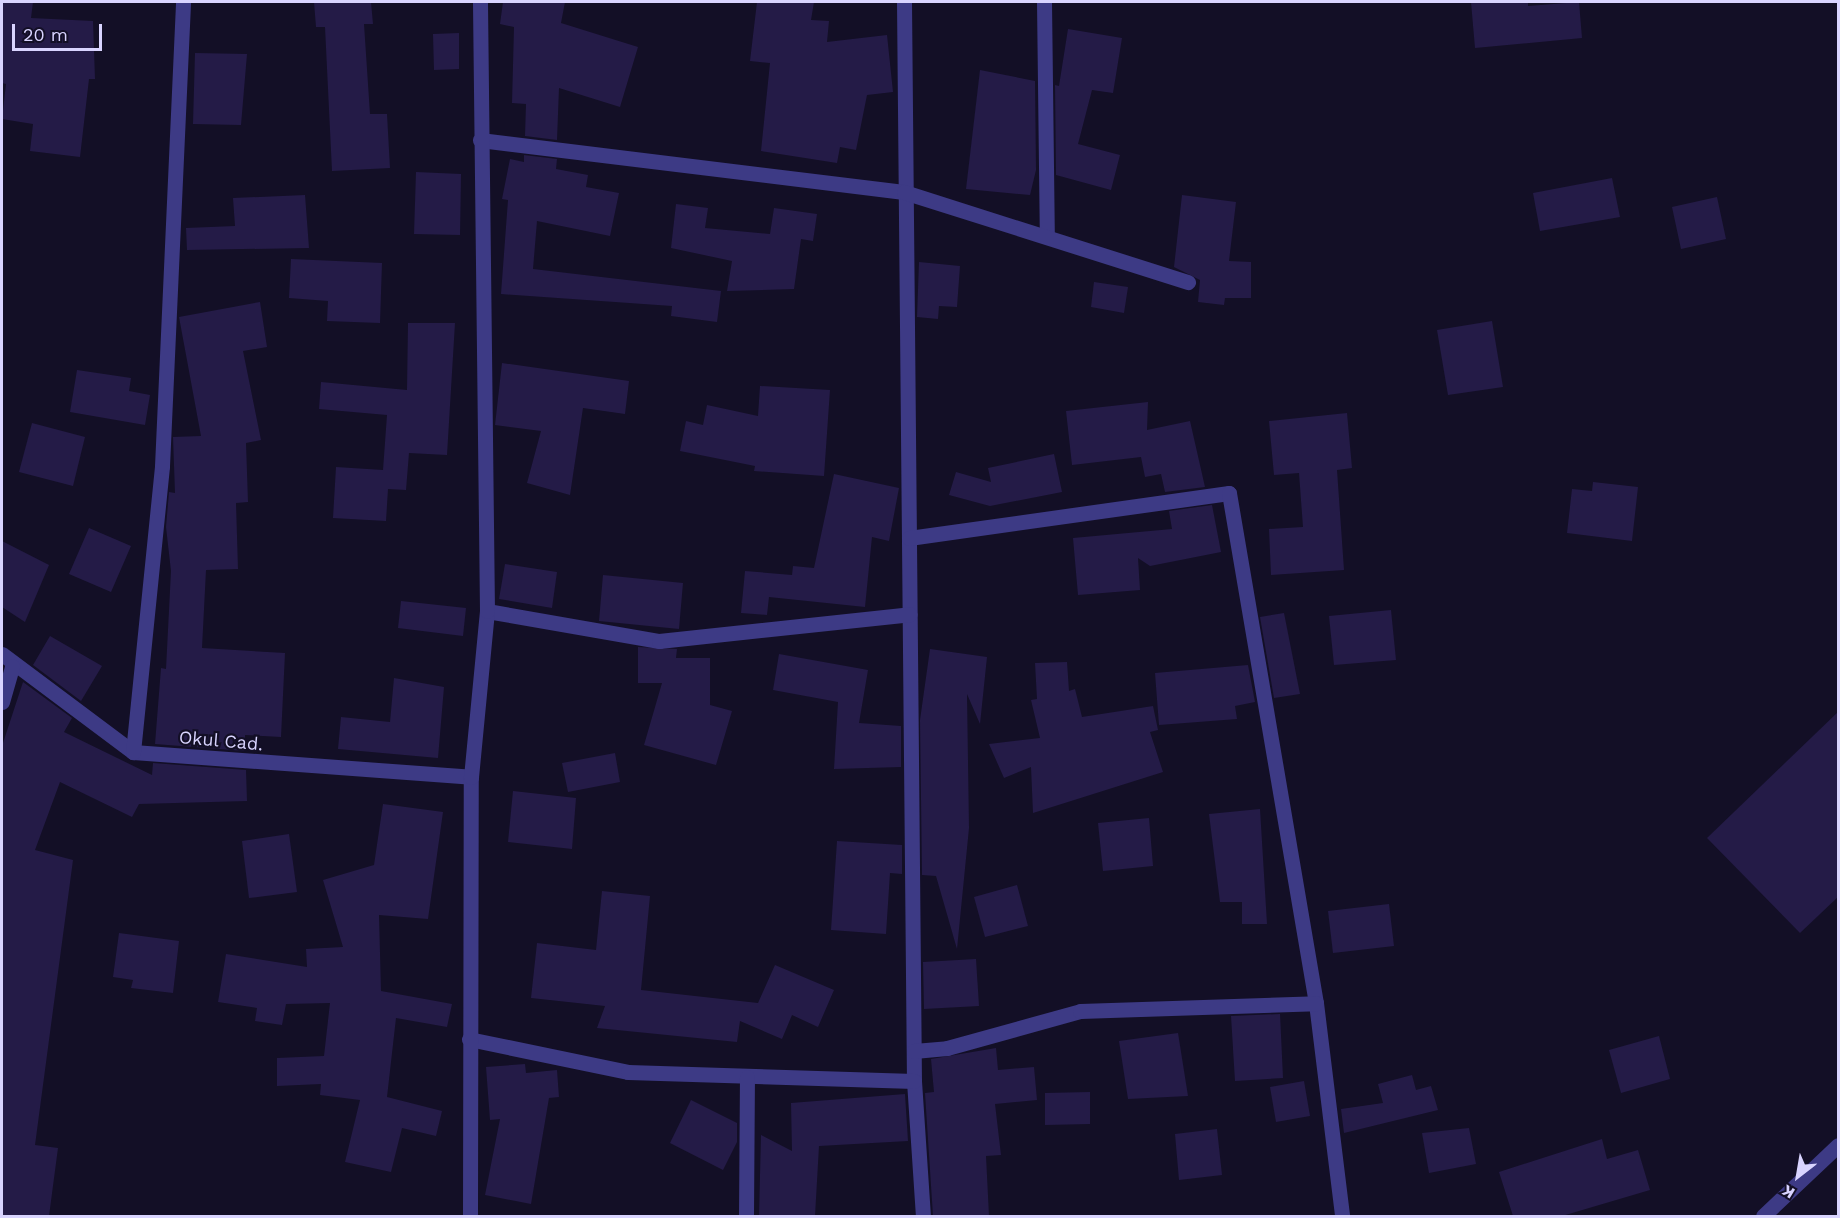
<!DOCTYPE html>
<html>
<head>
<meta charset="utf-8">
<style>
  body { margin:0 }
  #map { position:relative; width:1840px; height:1218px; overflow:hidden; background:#130f26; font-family:"Work Sans",sans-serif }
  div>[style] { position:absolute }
  .building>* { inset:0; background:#241b47 }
  .minor>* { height:15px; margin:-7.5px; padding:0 7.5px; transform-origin:7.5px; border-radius:7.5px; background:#3d3a85 }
  .tertiary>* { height:15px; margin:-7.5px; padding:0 7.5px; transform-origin:7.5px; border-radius:7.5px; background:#3d3a85 }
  span { translate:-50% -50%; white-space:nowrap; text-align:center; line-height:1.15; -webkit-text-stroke:4.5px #130f26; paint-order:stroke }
  .street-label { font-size:18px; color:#d9d4ff }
  .frame { position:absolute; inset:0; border:3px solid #d9d4ff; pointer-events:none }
  .north { position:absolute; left:1768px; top:1146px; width:60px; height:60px; -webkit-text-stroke:4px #130f26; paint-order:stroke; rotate:211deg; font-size:16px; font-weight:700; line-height:24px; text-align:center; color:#d9d4ff }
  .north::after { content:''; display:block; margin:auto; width:21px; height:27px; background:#d9d4ff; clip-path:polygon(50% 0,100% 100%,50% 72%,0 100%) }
  .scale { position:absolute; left:12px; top:24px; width:90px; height:27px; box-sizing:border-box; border:3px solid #d9d4ff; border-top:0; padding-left:8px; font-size:18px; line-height:21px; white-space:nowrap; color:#d9d4ff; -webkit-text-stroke:4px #130f26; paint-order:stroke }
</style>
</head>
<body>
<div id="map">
  <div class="building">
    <div style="clip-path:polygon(2px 2px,33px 2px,31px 18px,93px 21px,95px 79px,89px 79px,80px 157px,30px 151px,33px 124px,2px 119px,6px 84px,2px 83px)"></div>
    <div style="clip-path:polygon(314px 2px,371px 2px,373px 24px,364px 24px,370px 114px,387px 114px,390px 168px,332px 171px,325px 27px,316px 27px)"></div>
    <div style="clip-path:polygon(503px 2px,565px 2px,561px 23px,638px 47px,620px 107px,559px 88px,557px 140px,525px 136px,526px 104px,512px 103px,514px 27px,500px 24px)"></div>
    <div style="clip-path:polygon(757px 2px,814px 2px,811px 20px,829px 21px,827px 42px,887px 35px,893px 92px,867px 95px,856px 150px,840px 147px,837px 163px,761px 151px,770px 63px,750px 61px)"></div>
    <div style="clip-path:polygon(1471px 2px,1528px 2px,1528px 6px,1579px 2px,1582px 38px,1475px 48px)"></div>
    <div style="clip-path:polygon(1068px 29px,1122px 38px,1113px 93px,1092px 90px,1078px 144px,1120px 155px,1111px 190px,1056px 175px,1055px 85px,1059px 86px)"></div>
    <div style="clip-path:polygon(459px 33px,459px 69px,434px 70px,433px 34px)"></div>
    <div style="clip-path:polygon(195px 53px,247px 54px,241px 125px,193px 124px)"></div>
    <div style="clip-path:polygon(980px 70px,1035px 81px,1036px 170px,1030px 195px,966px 189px)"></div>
    <div style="clip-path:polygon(524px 155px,557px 159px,556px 169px,588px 175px,586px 187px,619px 193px,610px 236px,537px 221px,533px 269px,721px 291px,717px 322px,671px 316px,672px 306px,501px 294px,508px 200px,502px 199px,510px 159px,524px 162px)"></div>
    <div style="clip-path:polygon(416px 172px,461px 174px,460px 235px,414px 234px)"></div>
    <div style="clip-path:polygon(1612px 178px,1620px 217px,1540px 231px,1533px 193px)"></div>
    <div style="clip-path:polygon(305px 195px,309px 248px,187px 250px,186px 228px,235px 226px,233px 198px)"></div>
    <div style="clip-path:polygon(1182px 195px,1236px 202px,1229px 261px,1251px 262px,1251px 298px,1225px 298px,1224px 305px,1198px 302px,1200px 280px,1174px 267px)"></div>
    <div style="clip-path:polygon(1717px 197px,1726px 239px,1681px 249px,1672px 207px)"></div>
    <div style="clip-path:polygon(676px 204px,708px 208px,705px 228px,770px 234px,774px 208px,817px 214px,813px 241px,801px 239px,794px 289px,727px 291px,732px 261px,671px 248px)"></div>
    <div style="clip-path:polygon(291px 259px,382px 263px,380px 323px,327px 321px,328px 301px,289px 298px)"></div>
    <div style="clip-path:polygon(919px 262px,960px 266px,957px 307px,939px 306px,938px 319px,917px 317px)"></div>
    <div style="clip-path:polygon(1094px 282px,1128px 287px,1124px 313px,1091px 307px)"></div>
    <div style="clip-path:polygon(260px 302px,267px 347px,243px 351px,261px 440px,246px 443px,248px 502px,236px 503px,238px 569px,206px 570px,202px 648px,285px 653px,281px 737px,245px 735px,245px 751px,155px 744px,161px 668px,166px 669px,171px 571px,166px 527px,169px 492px,175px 493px,173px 437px,201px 436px,179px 317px)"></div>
    <div style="clip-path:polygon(1492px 321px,1503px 387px,1448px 395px,1437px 330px)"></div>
    <div style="clip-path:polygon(408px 323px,455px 323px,447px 455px,409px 453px,406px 490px,388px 489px,386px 521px,333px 518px,336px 467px,383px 470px,387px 415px,319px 409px,321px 382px,407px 390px)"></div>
    <div style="clip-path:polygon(502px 363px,629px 381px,625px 414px,583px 408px,570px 495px,527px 483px,541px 431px,495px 425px)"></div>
    <div style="clip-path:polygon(77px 370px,131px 378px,129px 391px,150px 395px,145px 425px,70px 412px)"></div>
    <div style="clip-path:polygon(760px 386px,830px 390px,824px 476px,754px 471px,755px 466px,680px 451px,686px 421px,703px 425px,707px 405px,758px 416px)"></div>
    <div style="clip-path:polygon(1148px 402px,1147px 430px,1190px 421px,1205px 487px,1165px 492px,1161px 474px,1145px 477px,1141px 457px,1072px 465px,1066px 411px)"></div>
    <div style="clip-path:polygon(1347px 413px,1352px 468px,1337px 470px,1344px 570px,1271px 575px,1269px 529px,1303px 527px,1299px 473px,1274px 475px,1269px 421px)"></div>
    <div style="clip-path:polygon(32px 423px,85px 437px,73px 486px,19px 472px)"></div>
    <div style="clip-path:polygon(1054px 454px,1062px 492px,990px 506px,949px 495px,956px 472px,991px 482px,988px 468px)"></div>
    <div style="clip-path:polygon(834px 474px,899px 488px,889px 541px,872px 537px,865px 607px,769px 597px,767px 615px,741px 613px,745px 571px,792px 575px,793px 566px,814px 568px)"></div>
    <div style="clip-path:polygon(1593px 482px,1638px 487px,1632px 541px,1567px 533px,1572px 489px,1592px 491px)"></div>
    <div style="clip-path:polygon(1212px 505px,1221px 552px,1150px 566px,1138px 558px,1140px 590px,1078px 595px,1073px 538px,1172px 529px,1169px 511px)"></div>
    <div style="clip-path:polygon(89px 528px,131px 546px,111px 592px,69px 574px)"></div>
    <div style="clip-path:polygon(2px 541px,49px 565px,25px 622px,2px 607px)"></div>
    <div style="clip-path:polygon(505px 564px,557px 572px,552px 608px,499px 599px)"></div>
    <div style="clip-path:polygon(603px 575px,683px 583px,679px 629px,599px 621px)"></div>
    <div style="clip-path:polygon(401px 601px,466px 608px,463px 636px,398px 628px)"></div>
    <div style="clip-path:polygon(1391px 610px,1396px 660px,1334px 665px,1329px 616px)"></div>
    <div style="clip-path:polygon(1284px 613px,1300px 694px,1274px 698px,1260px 617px)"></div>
    <div style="clip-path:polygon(50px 636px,102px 666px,81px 701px,33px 665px)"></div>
    <div style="clip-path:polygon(638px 647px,677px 649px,676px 658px,710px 658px,710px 705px,732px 711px,716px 765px,644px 745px,662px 683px,638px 683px)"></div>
    <div style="clip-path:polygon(930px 649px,987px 657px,980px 724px,967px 694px,969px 828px,957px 949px,936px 876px,922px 875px,920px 720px)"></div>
    <div style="clip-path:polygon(779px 654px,868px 670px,859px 723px,901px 726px,901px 767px,834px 769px,838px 702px,773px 690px)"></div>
    <div style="clip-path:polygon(1067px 662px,1069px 691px,1075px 689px,1082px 717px,1153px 706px,1158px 730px,1150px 732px,1163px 772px,1033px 813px,1031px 767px,1004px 778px,989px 744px,1040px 738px,1031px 700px,1037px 699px,1035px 663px)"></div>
    <div style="clip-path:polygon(1248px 665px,1255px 702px,1235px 706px,1237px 719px,1159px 725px,1155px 673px)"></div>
    <div style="clip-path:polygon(394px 678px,444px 687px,438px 758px,338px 749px,341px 717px,390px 722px)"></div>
    <div style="clip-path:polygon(23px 682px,72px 718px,64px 732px,152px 775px,153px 763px,246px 770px,247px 801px,139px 804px,132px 817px,60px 782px,35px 850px,73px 860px,35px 1145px,58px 1148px,49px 1216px,2px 1216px,2px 746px)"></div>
    <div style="clip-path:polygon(1839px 711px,1839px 896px,1800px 933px,1707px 838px)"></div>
    <div style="clip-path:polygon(615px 753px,620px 782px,568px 792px,562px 763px)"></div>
    <div style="clip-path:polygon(513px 791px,576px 798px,572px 849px,508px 842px)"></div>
    <div style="clip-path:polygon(383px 804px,443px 812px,428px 919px,379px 915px,381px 991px,452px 1004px,447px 1027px,396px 1018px,387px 1097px,442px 1111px,436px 1136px,402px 1128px,391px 1172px,345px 1162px,360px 1100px,320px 1095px,321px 1084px,277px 1086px,277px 1058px,324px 1056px,330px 1003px,286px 1004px,282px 1025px,255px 1021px,257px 1008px,218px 1002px,226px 954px,307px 967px,306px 949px,343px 947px,323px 880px,374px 865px)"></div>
    <div style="clip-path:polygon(1260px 809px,1267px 924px,1242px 924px,1242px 902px,1220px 902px,1209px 814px)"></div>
    <div style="clip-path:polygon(1149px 818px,1153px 866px,1103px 871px,1098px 823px)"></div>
    <div style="clip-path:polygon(289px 834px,297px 892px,249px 898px,242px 841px)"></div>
    <div style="clip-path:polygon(837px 841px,902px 845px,902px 874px,890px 873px,886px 934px,831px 930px)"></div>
    <div style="clip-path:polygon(1017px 885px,1028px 926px,985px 937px,974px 897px)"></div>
    <div style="clip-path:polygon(602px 891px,650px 896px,641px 990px,758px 1003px,775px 965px,834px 990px,818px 1027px,792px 1015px,782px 1039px,740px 1021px,737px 1042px,597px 1028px,605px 1006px,531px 998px,537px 943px,596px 950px)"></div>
    <div style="clip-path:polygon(1389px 904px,1394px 946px,1333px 953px,1328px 911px)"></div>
    <div style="clip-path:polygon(119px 933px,179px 941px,173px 993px,131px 988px,133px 980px,113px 977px)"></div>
    <div style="clip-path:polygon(976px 959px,979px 1006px,924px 1009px,923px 962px)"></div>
    <div style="clip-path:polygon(1280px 1014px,1283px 1078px,1235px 1081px,1231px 1016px)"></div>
    <div style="clip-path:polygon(1178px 1033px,1188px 1096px,1128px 1099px,1119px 1041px)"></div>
    <div style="clip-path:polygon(1659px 1036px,1670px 1079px,1621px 1093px,1609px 1050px)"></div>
    <div style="clip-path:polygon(996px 1048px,998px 1070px,1034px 1067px,1037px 1100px,995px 1104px,1001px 1155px,986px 1156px,989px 1216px,933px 1216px,925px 1093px,934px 1092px,931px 1059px)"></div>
    <div style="clip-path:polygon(525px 1064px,526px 1073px,557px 1070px,559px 1097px,549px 1098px,531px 1204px,485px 1195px,500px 1119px,490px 1120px,486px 1067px)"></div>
    <div style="clip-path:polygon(1412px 1075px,1416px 1090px,1431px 1086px,1438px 1110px,1344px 1133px,1341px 1109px,1383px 1103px,1378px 1084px)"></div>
    <div style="clip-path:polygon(1304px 1081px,1310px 1116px,1276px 1122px,1270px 1087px)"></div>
    <div style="clip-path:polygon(1090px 1092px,1090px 1124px,1045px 1125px,1045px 1093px)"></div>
    <div style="clip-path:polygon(905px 1094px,908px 1141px,819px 1146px,815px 1216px,759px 1216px,761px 1135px,792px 1151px,791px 1103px)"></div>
    <div style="clip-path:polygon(691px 1100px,737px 1123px,737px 1142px,723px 1170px,670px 1143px)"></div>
    <div style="clip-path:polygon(1469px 1128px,1476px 1164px,1429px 1173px,1422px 1133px)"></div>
    <div style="clip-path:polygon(1217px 1129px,1222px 1175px,1179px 1180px,1175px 1134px)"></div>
    <div style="clip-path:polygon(1602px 1139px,1607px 1159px,1638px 1150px,1650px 1190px,1562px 1216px,1513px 1216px,1499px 1172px)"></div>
  </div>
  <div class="minor">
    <div style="left:904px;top:2px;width:1079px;rotate:89.47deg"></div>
    <div style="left:914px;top:1081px;width:135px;rotate:86.2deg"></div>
    <div style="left:1044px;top:2px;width:234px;rotate:89.3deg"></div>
    <div style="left:480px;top:140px;width:427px;rotate:7deg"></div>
    <div style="left:904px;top:192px;width:298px;rotate:17.6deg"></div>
    <div style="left:909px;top:538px;width:323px;rotate:-8deg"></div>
    <div style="left:1229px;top:493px;width:517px;rotate:80.32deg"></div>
    <div style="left:1316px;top:1003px;width:215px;rotate:83deg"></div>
    <div style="left:487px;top:611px;width:175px;rotate:9.9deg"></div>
    <div style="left:659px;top:641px;width:252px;rotate:-6.1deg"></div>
    <div style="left:2px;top:654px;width:164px;rotate:36.8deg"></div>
    <div style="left:133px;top:752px;width:339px;rotate:4.2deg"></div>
    <div style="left:2px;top:702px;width:37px;rotate:-74deg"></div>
    <div style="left:133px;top:752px;width:287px;rotate:-84.2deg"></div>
    <div style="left:162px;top:466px;width:464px;rotate:-87.4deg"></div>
    <div style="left:469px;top:1039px;width:162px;rotate:11.7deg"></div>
    <div style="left:628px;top:1072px;width:286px;rotate:1.8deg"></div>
    <div style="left:914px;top:1051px;width:33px;rotate:-5deg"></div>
    <div style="left:947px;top:1048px;width:138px;rotate:-15.5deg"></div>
    <div style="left:1080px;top:1011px;width:236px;rotate:-1.9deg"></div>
    <div style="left:470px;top:1216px;width:439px;rotate:-89.9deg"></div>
    <div style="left:471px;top:777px;width:167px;rotate:-84.5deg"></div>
    <div style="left:487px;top:611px;width:609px;rotate:-90.66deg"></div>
    <div style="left:746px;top:1216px;width:139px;rotate:-89.6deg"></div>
  </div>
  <div class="tertiary">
    <div style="left:1763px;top:1216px;width:103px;rotate:-43.4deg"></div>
  </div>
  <div class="street-label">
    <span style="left:221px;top:741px;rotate:5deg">Okul Cad.</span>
  </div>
  <div class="frame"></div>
  <div class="north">K</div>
  <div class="scale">20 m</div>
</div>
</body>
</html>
